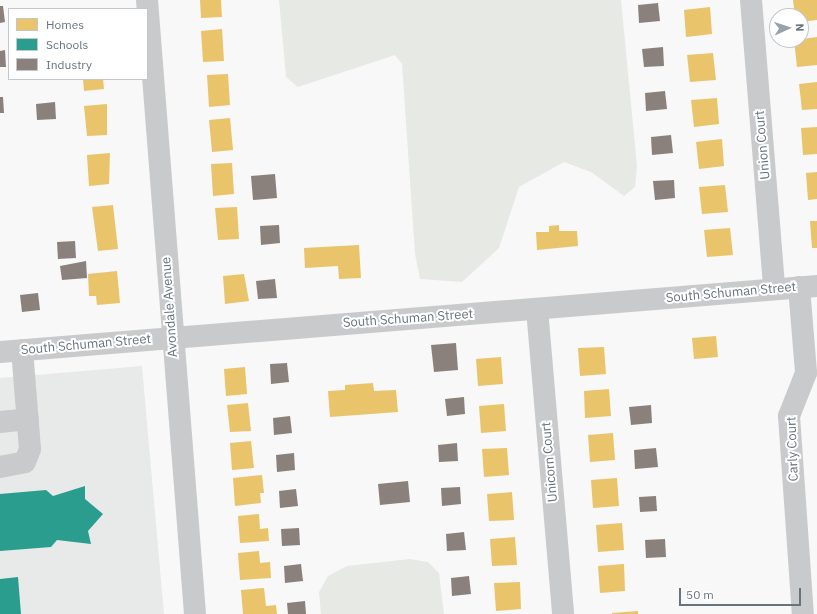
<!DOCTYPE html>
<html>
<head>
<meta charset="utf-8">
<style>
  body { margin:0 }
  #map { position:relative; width:817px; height:614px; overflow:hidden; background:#f8f8f8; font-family:"IBM Plex Sans",sans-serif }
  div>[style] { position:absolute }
  .built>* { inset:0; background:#e8e9e9 }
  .green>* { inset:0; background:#e7e9e5 }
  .homes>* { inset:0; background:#e9c46a }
  .schools>* { inset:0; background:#2a9d8f }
  .industry>* { inset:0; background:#8a817c }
  .minor>* { height:22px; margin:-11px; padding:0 11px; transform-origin:11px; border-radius:11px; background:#c9cacb }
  span { translate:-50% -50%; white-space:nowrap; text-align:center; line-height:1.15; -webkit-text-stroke:4px #fff; paint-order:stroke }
  .street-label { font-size:13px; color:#66747e }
  .legend { position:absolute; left:8px; top:8px; width:140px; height:72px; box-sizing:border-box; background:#fff; border:1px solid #c2c7cb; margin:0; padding:5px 7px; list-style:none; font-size:12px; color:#66747e }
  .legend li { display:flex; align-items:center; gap:8px; height:20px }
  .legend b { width:20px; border:1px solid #c2c7cb }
  .north { position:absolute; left:769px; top:8px; width:40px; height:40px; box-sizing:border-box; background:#fff; border:1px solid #c2c7cb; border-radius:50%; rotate:87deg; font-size:11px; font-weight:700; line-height:16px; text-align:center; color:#66747e }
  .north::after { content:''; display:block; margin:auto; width:14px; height:18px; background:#99a2a9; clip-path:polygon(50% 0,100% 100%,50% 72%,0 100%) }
  .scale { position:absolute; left:679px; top:588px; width:122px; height:18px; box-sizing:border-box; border:2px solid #66747e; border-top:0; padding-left:5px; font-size:12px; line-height:14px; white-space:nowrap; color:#66747e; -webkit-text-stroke:3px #fff; paint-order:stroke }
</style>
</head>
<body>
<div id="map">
  <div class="built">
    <div style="clip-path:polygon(142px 366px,164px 614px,0 614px,0 378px)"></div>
  </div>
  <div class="green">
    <div style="clip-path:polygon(279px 0,621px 0,637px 166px,635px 187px,624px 196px,591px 172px,564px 162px,519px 187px,499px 248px,462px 282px,420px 279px,415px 254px,402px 64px,395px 55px,298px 87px,286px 77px)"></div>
    <div style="clip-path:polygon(410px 559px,428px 562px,439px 573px,444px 614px,321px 614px,319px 592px,328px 576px,347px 566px)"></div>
  </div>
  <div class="homes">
    <div style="clip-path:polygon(200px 0,221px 0,222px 17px,201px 18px)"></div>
    <div style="clip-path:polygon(793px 0,817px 0,817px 20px,801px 22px,801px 16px,795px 16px)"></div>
    <div style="clip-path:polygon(710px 7px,712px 34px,686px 37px,684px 10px)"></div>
    <div style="clip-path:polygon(222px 29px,224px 61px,203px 62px,201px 31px)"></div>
    <div style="clip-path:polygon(817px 37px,817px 65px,797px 67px,794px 40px)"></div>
    <div style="clip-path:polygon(713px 53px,716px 80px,690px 82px,687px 55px)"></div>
    <div style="clip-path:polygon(228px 74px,230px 105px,209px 107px,207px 75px)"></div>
    <div style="clip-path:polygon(83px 79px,103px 79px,104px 89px,84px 91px)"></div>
    <div style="clip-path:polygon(817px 82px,817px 109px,802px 110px,799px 84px)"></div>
    <div style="clip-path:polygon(717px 98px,719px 124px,694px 127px,691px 100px)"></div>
    <div style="clip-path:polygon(107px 104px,107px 135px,87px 136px,84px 106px)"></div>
    <div style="clip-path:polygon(230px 118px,233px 150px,212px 152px,209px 120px)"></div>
    <div style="clip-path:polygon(817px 127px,817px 154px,803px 155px,801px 128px)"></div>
    <div style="clip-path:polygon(722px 139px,724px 166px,699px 169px,696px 142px)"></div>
    <div style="clip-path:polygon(110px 153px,109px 184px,89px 186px,87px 155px)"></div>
    <div style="clip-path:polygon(232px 163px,234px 194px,213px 196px,211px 164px)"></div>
    <div style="clip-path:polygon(817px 172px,817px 199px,808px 200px,806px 173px)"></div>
    <div style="clip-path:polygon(725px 185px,728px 212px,702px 214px,699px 187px)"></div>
    <div style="clip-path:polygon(113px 205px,118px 249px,98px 251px,92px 207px)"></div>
    <div style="clip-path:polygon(237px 207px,239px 239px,218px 240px,215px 208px)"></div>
    <div style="clip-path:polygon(810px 221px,817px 221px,817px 248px,812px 248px)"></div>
    <div style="clip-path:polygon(559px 225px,559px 231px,577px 231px,578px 246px,537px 250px,536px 232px,549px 232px,549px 226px)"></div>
    <div style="clip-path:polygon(730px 228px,733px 255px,707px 257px,704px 230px)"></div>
    <div style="clip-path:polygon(359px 245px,361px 278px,339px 279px,338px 266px,305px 268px,304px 248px)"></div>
    <div style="clip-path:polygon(117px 271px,120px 303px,97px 305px,96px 296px,89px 296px,88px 274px)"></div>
    <div style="clip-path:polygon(244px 274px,249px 301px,225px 304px,223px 276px)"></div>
    <div style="clip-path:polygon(716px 336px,718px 357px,694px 359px,692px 338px)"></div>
    <div style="clip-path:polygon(604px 347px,606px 374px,580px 376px,578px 348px)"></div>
    <div style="clip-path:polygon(501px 357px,503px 384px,478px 386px,476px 359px)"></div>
    <div style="clip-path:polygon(245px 367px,247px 394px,226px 396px,224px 369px)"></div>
    <div style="clip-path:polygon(373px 383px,374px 391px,396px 390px,398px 412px,330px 417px,328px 391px,345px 390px,345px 385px)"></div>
    <div style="clip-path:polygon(609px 389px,611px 416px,585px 418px,584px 391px)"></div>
    <div style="clip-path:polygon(248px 403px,251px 431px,230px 432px,227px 405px)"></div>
    <div style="clip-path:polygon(504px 404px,506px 431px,481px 433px,479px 406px)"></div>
    <div style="clip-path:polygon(613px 433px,615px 460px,590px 462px,588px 435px)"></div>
    <div style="clip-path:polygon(251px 441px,254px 468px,232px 470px,230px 443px)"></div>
    <div style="clip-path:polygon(507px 448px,509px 475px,484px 477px,482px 449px)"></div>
    <div style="clip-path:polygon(262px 475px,264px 493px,260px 493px,261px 503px,235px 506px,233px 478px)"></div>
    <div style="clip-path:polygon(617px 478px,619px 506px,593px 508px,591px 480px)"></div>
    <div style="clip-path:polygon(512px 492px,514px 520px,489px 521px,487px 494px)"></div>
    <div style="clip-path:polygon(259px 514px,260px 529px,268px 528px,269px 541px,240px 543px,238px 516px)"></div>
    <div style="clip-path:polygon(622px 523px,624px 550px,598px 552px,596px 525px)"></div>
    <div style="clip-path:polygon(515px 537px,517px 565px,492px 566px,490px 539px)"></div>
    <div style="clip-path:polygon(259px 551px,260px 563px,270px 562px,271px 578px,240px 580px,238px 553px)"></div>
    <div style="clip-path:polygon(624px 564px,625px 591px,600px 593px,598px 566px)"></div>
    <div style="clip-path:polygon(520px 582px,521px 609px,496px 611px,494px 583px)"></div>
    <div style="clip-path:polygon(264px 588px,266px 606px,276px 605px,277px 614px,243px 614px,241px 590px)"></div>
    <div style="clip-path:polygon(638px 611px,638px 614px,612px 614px,612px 613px)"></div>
  </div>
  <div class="schools">
    <div style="clip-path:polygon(85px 486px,85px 499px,103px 514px,88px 531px,91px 544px,57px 540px,51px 547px,0 551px,0 494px,46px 490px,53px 496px)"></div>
    <div style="clip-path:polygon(18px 577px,21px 614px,0 614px,0 579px)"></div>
  </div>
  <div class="industry">
    <div style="clip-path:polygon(658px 3px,660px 21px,639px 23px,638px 5px)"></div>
    <div style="clip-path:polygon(0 6px,3px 6px,5px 22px,0 23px)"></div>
    <div style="clip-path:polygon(663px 47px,664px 66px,644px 67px,642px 49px)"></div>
    <div style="clip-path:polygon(5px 50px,6px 67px,0 67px,0 51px)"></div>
    <div style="clip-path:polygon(665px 91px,667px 109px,646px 111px,645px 93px)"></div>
    <div style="clip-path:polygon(0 97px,3px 97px,4px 113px,0 113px)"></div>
    <div style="clip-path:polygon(55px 102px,56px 119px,37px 120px,36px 104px)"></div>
    <div style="clip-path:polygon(671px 135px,673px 153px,652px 155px,651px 137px)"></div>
    <div style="clip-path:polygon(275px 174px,277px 198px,253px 200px,251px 176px)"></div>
    <div style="clip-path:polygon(674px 180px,675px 198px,655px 200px,653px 181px)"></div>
    <div style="clip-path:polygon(279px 225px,280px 243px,261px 245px,260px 226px)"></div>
    <div style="clip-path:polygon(75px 241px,76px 258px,58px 259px,57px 242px)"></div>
    <div style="clip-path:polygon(86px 261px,87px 278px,62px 280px,60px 266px)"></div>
    <div style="clip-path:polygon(275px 279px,277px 298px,258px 299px,256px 281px)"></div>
    <div style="clip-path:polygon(38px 293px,40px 310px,22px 312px,20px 295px)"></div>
    <div style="clip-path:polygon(456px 343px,458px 370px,434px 372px,431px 345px)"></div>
    <div style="clip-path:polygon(287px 363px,289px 382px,271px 384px,270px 364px)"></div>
    <div style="clip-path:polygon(464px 397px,465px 414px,447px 416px,445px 399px)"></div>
    <div style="clip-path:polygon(651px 405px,652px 423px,631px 425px,629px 407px)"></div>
    <div style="clip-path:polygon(290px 416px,292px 433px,274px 435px,273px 418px)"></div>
    <div style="clip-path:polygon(457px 443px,458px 461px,439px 462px,438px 445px)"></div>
    <div style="clip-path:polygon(656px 448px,658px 467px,635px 469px,634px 450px)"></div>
    <div style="clip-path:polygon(294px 453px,295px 470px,277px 472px,276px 455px)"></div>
    <div style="clip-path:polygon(408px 481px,410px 502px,380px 505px,378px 484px)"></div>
    <div style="clip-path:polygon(460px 487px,461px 504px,442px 506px,441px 488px)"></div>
    <div style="clip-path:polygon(296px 489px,298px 506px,280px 508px,279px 491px)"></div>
    <div style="clip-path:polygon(656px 496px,657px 511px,640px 512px,639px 497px)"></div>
    <div style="clip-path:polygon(299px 528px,300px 545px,282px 546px,281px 529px)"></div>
    <div style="clip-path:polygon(464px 532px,466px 550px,447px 551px,446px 534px)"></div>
    <div style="clip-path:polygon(665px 539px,666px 557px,646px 558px,645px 540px)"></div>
    <div style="clip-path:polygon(301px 564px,303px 581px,285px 583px,284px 566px)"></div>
    <div style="clip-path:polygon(469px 576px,471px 594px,452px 596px,451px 578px)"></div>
    <div style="clip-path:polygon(305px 601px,306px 614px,288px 614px,287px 603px)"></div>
  </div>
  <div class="minor">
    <div style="left:147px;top:0;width:616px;rotate:85.53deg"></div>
    <div style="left:751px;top:0;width:290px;rotate:85.4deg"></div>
    <div style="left:799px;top:287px;width:86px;rotate:85.3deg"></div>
    <div style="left:806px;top:373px;width:46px;rotate:111.6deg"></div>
    <div style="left:789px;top:416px;width:198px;rotate:86deg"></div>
    <div style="left:537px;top:309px;width:306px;rotate:85.1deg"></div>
    <div style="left:0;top:352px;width:820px;rotate:-4.62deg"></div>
    <div style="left:0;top:422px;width:28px;rotate:-6deg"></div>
    <div style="left:0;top:467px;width:25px;rotate:-11deg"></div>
    <div style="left:25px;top:462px;width:14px;rotate:-69deg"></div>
    <div style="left:30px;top:449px;width:99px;rotate:-94.6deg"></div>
  </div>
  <div class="street-label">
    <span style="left:763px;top:145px;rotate:-95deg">Union Court</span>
    <span style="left:731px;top:293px;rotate:-5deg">South Schuman Street</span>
    <span style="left:170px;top:307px;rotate:-94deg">Avondale Avenue</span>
    <span style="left:408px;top:319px;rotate:-4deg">South Schuman Street</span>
    <span style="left:86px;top:345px;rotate:-5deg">South Schuman Street</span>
    <span style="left:793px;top:449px;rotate:-92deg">Carly Court</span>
    <span style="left:550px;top:462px;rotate:-95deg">Unicorn Court</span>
  </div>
  <ul class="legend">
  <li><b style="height:11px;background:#e9c46a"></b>Homes</li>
  <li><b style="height:11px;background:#2a9d8f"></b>Schools</li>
  <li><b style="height:11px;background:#8a817c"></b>Industry</li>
  </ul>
  <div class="north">N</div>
  <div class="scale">50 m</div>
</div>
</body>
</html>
